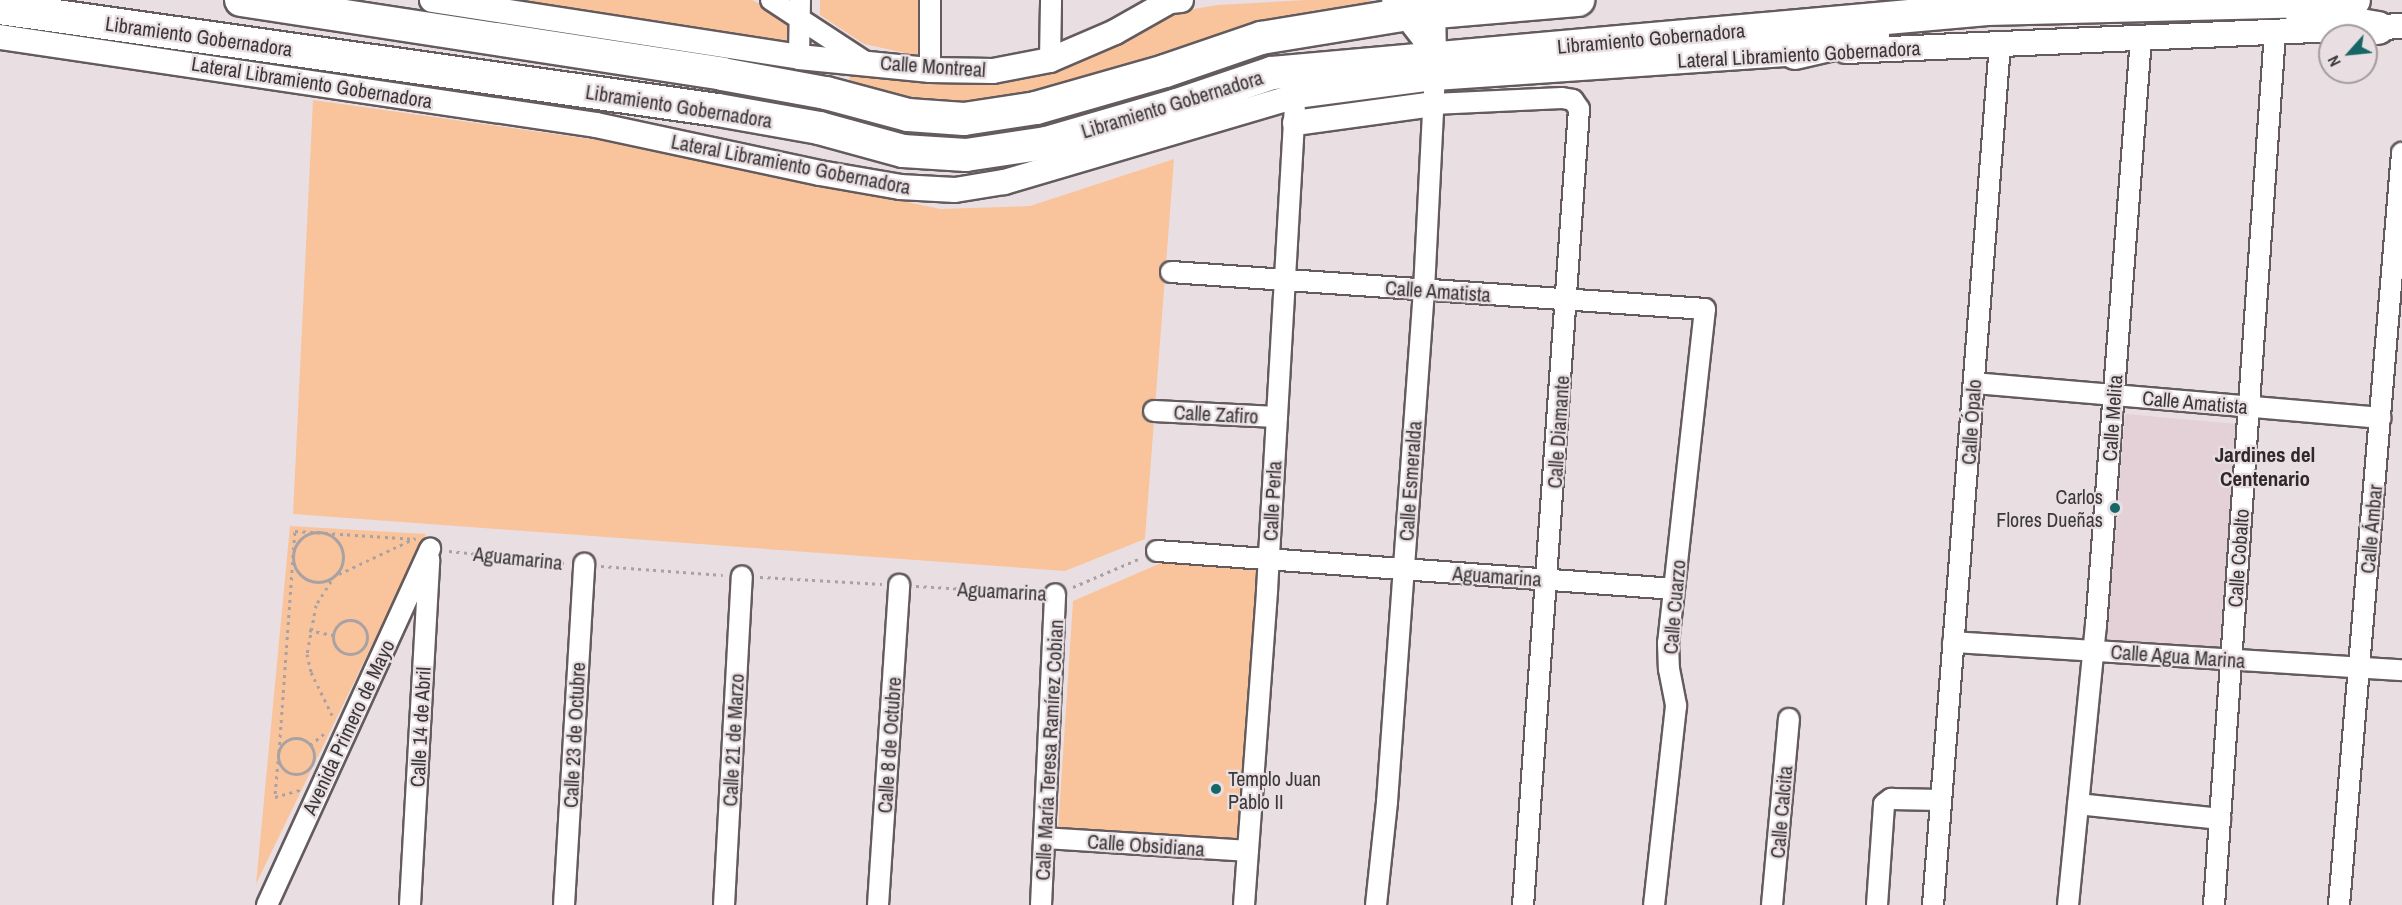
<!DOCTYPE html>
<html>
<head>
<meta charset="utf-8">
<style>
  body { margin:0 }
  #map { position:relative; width:2402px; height:905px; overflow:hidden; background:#e9dfe2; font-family:"Archivo Narrow",sans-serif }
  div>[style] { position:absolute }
  .built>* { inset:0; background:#e3d1d7 }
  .green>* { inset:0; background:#f9c49c }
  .path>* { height:3px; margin-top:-1.5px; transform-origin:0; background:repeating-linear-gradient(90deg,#a9a2a4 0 3px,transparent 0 7.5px) }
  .path>.ring { margin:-1.5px; padding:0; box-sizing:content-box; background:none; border:3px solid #a9a2a4; border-radius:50% }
  .roads { filter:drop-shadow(2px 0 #635b5d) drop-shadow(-2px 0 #635b5d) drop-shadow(0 2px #635b5d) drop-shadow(0 -2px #635b5d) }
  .minor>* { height:20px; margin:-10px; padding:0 10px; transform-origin:10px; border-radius:10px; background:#fff }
  .tertiary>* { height:24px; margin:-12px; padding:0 12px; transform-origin:12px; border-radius:12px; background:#fff }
  .trunk>* { height:32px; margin:-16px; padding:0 16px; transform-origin:16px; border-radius:16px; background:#fff }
  .dots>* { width:16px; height:16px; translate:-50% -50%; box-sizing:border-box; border:3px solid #e9dfe2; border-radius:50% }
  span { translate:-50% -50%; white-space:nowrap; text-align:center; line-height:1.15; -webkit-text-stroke:4.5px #e9dfe2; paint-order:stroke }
  .street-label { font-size:20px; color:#3a3738 }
  .poi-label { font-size:20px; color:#3a3738 }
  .right { translate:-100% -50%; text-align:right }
  .left { translate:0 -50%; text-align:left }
  .neighbourhood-label { font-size:21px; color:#30292b; font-weight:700 }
  .north { position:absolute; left:2318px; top:24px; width:60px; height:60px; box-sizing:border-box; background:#e9dfe2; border:2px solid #a39c9e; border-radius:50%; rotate:243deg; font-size:16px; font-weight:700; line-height:24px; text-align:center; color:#3a3738 }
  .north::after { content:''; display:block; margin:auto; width:21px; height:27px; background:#176666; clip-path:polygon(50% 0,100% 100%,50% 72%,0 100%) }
</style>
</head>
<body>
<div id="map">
  <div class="built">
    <div style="clip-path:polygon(2125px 414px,2237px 424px,2219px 650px,2107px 640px)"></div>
  </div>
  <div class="green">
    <div style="clip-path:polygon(495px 0,752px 0,791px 19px,787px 44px)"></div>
    <div style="clip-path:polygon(820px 0,919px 0,919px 56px,864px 44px,820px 15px)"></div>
    <div style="clip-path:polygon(1306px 0,1370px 0,1370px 5px,1317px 10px,1249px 25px,1035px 92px,992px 101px,944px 103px,901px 99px,848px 84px,851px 72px,975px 81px,1181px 11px,1218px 5px)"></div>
    <div style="clip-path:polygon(313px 100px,597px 140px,941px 209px,1030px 206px,1174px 159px,1145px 539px,1065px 571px,293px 514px)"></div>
    <div style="clip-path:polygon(290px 526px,426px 534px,256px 884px)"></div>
    <div style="clip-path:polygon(1161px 563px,1259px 568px,1242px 843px,1058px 831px,1073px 601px)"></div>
  </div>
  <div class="path">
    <div class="ring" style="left:293px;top:532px;width:47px;height:47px"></div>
    <div style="left:449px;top:551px;width:117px;rotate:5.9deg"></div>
    <div style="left:601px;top:566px;width:122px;rotate:4.2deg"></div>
    <div style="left:339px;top:574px;width:84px;rotate:-25.3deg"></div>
    <div style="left:760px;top:577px;width:122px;rotate:3.3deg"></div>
    <div style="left:331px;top:581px;width:28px;rotate:122deg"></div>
    <div style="left:316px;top:605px;width:50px;rotate:100.4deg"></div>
    <div style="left:307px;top:654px;width:18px;rotate:77deg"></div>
    <div style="left:311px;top:672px;width:50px;rotate:63.9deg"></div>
    <div style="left:916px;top:586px;width:122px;rotate:3.3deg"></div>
    <div style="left:1073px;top:587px;width:74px;rotate:-23.1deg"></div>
    <div class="ring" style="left:333px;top:620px;width:31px;height:31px"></div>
    <div style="left:309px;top:630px;width:25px;rotate:12deg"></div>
    <div class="ring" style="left:278px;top:738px;width:33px;height:33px"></div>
    <div style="left:310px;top:745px;width:19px;rotate:-39deg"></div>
    <div style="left:279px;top:752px;width:222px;rotate:-85.9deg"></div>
    <div style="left:295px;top:531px;width:121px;rotate:3.8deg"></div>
    <div style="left:278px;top:761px;width:36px;rotate:95deg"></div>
    <div style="left:275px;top:797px;width:26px;rotate:-16deg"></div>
  </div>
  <div class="roads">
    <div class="minor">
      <div style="left:771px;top:0;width:111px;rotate:33.3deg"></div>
      <div style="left:1392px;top:0;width:72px;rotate:52.3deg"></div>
      <div style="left:799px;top:57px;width:57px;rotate:-89deg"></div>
      <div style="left:1050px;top:60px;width:60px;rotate:-89deg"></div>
      <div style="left:930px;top:70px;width:70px;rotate:-90deg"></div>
      <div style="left:1433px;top:104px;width:129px;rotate:-2.7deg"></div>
      <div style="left:1562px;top:98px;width:11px;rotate:10deg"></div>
      <div style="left:1573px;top:100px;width:11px;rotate:56deg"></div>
      <div style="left:1579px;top:109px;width:798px;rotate:94.02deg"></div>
      <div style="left:1171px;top:272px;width:535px;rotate:3.96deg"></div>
      <div style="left:1705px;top:309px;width:336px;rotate:96.3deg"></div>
      <div style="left:1668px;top:643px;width:26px;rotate:88deg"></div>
      <div style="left:1669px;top:669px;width:38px;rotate:79deg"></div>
      <div style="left:1676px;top:706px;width:200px;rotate:96.3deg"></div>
      <div style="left:1974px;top:383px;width:408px;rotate:4.9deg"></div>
      <div style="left:1154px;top:411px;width:123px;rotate:2.8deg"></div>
      <div style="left:1157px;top:551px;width:518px;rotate:4.2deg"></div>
      <div style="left:1953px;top:642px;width:450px;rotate:3.6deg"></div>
      <div style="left:2078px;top:804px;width:143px;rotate:6deg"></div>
      <div style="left:1044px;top:838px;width:204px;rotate:3.6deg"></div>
      <div style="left:267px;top:905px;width:392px;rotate:-65.4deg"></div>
      <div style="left:410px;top:905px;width:346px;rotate:-86.8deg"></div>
      <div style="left:564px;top:905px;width:342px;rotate:-86.6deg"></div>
      <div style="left:724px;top:905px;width:329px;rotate:-86.9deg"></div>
      <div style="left:878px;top:905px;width:321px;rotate:-86.2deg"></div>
      <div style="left:1041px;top:905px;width:311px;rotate:-87.4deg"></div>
      <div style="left:1244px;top:905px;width:316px;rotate:-85.8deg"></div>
      <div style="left:1267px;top:590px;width:483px;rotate:-86.7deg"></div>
      <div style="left:1376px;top:905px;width:104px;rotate:-83.9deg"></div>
      <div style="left:1387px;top:802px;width:513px;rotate:-85.87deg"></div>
      <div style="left:1424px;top:290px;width:233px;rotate:-87.1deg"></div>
      <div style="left:1436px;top:57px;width:54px;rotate:-91.1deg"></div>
      <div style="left:1772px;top:905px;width:187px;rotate:-84.8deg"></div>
      <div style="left:1877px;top:905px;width:101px;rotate:-86deg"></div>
      <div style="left:1884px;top:804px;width:9px;rotate:-36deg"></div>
      <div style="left:1891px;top:799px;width:50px;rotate:1.1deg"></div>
      <div style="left:1933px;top:905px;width:864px;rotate:-85.55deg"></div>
      <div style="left:2068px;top:905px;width:280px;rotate:-84.3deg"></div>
      <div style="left:2096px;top:626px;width:590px;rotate:-85.62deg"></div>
      <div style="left:2214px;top:905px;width:875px;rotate:-86deg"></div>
      <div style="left:2339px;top:905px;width:755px;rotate:-85.21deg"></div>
    </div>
    <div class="tertiary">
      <div style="left:432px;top:0;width:371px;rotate:8.8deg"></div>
      <div style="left:799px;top:57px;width:132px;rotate:5.7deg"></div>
      <div style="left:930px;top:70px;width:63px;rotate:0.9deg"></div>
      <div style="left:993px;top:71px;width:58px;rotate:-10.9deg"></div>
      <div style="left:1050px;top:60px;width:71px;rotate:-23.3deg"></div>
      <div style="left:1115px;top:32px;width:63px;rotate:-29.4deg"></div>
      <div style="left:1170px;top:1px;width:11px;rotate:-5deg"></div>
      <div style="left:0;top:37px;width:602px;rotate:8.4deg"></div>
      <div style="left:596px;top:125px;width:229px;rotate:12.1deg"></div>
      <div style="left:820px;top:173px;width:81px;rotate:9.9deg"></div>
      <div style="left:900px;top:187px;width:55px;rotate:3.1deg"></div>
      <div style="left:955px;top:190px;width:50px;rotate:-9.3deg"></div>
      <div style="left:1004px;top:182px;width:304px;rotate:-16.4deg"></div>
      <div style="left:1296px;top:96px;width:140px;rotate:-7.4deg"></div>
      <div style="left:1435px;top:78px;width:378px;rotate:-3.9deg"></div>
      <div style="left:1846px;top:51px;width:557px;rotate:-2.57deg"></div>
      <div style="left:1295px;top:123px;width:139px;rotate:-7.8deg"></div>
    </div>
    <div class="trunk">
      <div style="left:241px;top:0;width:487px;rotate:8.7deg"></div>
      <div style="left:722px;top:74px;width:106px;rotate:10.4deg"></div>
      <div style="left:826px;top:93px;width:85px;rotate:15deg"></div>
      <div style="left:908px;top:115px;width:56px;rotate:4.1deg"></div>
      <div style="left:964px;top:119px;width:73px;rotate:-8.7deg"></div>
      <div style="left:1036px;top:108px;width:134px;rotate:-16deg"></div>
      <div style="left:1165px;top:71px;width:102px;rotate:-19deg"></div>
      <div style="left:1261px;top:38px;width:143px;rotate:-9.3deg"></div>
      <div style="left:1402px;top:15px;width:177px;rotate:-4.9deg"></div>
      <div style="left:0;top:8px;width:725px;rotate:8.09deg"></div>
      <div style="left:718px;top:110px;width:103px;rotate:10.1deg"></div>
      <div style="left:819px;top:128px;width:87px;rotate:15.3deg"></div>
      <div style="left:903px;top:151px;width:63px;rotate:3.6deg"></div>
      <div style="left:966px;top:155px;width:81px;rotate:-8.5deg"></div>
      <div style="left:1046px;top:143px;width:136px;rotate:-16.2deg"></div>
      <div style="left:1177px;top:105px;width:100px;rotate:-18.6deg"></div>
      <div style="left:1272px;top:73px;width:718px;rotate:-5.11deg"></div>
      <div style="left:1987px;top:9px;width:367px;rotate:-1.4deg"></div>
      <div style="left:2302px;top:15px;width:77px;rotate:9.7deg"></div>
      <div style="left:1795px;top:53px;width:80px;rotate:-13deg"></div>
    </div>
  </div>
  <div class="dots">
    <div style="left:2115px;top:508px;background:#176666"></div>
    <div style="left:1216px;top:789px;background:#176666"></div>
  </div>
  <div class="street-label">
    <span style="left:199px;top:36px;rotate:8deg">Libramiento Gobernadora</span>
    <span style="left:1651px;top:38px;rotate:-5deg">Libramiento Gobernadora</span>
    <span style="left:1799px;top:54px;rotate:-3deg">Lateral Libramiento Gobernadora</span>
    <span style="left:933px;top:66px;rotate:4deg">Calle Montreal</span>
    <span style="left:312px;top:82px;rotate:9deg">Lateral Libramiento Gobernadora</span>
    <span style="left:1172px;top:104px;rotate:-17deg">Libramiento Gobernadora</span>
    <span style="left:679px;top:106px;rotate:9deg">Libramiento Gobernadora</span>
    <span style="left:791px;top:164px;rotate:11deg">Lateral Libramiento Gobernadora</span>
    <span style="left:1438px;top:291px;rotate:4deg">Calle Amatista</span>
    <span style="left:2195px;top:402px;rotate:5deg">Calle Amatista</span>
    <span style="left:1216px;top:414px;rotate:3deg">Calle Zafiro</span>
    <span style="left:2112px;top:418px;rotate:-86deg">Calle Melita</span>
    <span style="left:1971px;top:422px;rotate:-86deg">Calle Ópalo</span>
    <span style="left:1558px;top:432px;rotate:-86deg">Calle Diamante</span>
    <span style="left:1410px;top:481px;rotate:-86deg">Calle Esmeralda</span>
    <span style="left:1272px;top:501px;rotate:-87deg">Calle Perla</span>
    <span style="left:2371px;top:529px;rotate:-85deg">Calle Ámbar</span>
    <span style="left:518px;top:558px;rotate:6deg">Aguamarina</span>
    <span style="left:2238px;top:558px;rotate:-86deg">Calle Cobalto</span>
    <span style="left:1497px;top:576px;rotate:4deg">Aguamarina</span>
    <span style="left:1002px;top:591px;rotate:3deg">Aguamarina</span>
    <span style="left:1674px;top:607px;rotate:-85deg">Calle Cuarzo</span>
    <span style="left:2178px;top:656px;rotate:4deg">Calle Agua Marina</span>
    <span style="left:348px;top:727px;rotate:-65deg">Avenida Primero de Mayo</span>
    <span style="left:420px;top:727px;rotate:-87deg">Calle 14 de Abril</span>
    <span style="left:574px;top:735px;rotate:-87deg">Calle 23 de Octubre</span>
    <span style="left:733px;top:740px;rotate:-87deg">Calle 21 de Marzo</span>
    <span style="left:889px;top:745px;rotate:-86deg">Calle 8 de Octubre</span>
    <span style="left:1049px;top:750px;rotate:-87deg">Calle María Teresa Ramírez Cobian</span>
    <span style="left:1781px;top:812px;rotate:-85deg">Calle Calcita</span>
    <span style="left:1146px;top:845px;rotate:4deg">Calle Obsidiana</span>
  </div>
  <div class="poi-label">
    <span class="right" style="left:2103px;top:508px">Carlos<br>Flores Dueñas</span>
    <span class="left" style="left:1228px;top:790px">Templo Juan<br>Pablo II</span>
  </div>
  <div class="neighbourhood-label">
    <span style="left:2265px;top:467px">Jardines del<br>Centenario</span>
  </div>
  <div class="north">N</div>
</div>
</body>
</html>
